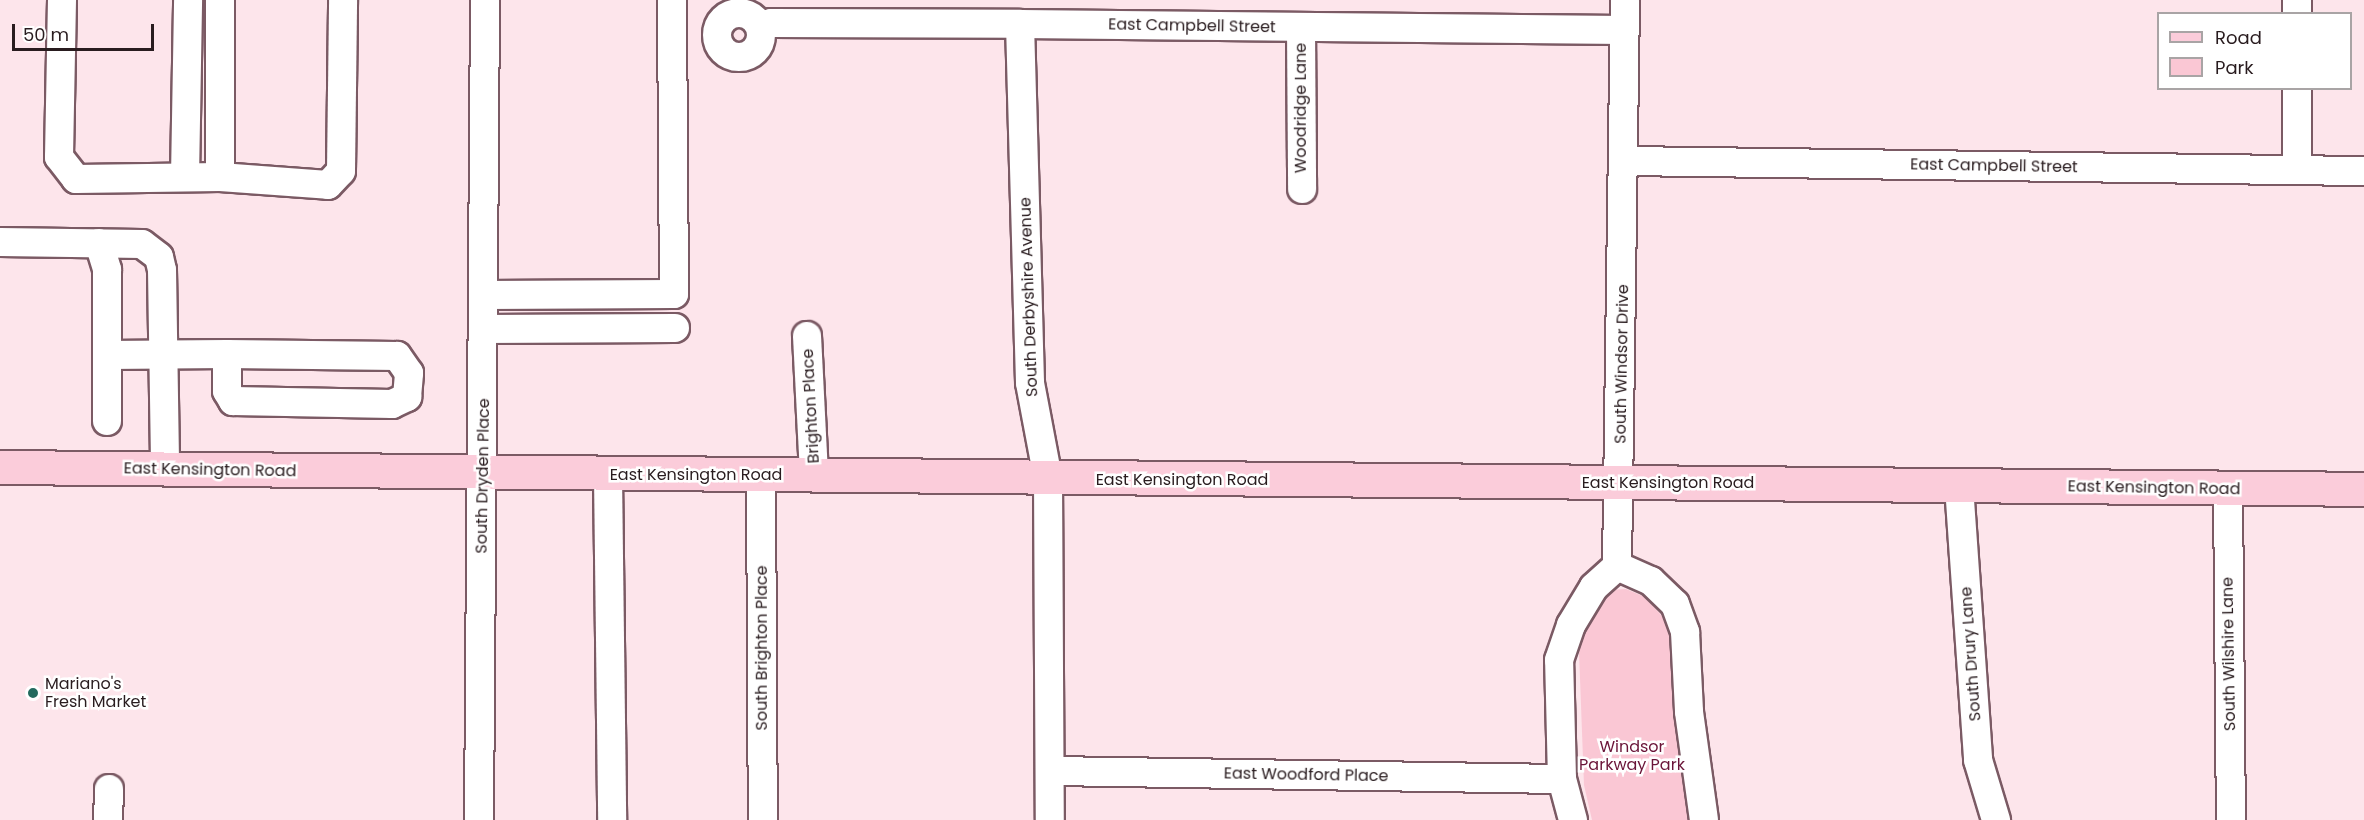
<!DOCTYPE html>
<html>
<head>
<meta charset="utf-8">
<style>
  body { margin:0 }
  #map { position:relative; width:2364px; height:820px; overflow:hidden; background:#fde5eb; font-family:Poppins,sans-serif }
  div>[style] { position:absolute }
  .green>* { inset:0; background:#fac7d4 }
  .roads { filter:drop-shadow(2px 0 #7b5a64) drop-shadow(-2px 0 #7b5a64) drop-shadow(0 2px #7b5a64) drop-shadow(0 -2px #7b5a64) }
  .minor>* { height:28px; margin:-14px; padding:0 14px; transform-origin:14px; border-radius:14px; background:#fff }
  .minor>.ring { margin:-14px; padding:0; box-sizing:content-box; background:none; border:28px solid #fff; border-radius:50% }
  .major>* { height:33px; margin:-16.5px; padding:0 16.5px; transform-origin:16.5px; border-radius:16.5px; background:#fbccda }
  .dots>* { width:16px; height:16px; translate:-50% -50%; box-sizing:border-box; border:3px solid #fff; border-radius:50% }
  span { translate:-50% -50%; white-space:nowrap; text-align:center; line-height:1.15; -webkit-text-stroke:5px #fff; paint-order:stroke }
  .street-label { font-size:16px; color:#291c1f }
  .poi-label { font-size:16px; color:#291c1f }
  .left { translate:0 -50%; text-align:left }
  .park-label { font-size:16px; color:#6a1438 }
  .legend { position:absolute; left:2157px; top:12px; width:195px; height:78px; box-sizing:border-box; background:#fff; border:2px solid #a9a4a5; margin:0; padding:8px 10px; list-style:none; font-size:18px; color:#291c1f }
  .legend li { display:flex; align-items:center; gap:12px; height:30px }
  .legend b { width:30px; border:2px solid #a9a4a5 }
  .scale { position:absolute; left:12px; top:24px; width:142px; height:27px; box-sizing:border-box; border:3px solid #291c1f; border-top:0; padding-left:8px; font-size:18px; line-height:21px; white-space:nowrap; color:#291c1f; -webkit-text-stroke:4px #fff; paint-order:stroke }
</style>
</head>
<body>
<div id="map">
  <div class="green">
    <div style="clip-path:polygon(1626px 589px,1645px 597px,1662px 616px,1671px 636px,1692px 820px,1592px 820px,1584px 785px,1578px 625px,1609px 590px)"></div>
  </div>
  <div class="roads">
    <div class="minor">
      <div style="left:62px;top:0;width:157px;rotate:91.1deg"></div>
      <div style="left:59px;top:157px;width:28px;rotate:52deg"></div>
      <div style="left:76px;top:179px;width:144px;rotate:-0.8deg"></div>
      <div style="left:220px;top:177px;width:108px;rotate:4.2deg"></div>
      <div style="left:328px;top:185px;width:19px;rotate:-47deg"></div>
      <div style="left:341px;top:171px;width:171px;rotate:-89.3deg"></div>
      <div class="ring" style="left:717px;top:13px;width:16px;height:16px"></div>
      <div style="left:2297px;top:14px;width:14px;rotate:-90deg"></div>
      <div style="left:1020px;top:24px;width:359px;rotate:88.4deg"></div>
      <div style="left:1030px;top:383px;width:97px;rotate:79.3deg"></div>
      <div style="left:1048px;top:478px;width:342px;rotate:89.7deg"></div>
      <div style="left:760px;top:26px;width:11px;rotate:-15deg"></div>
      <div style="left:771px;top:23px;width:249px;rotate:0.2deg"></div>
      <div style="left:1020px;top:24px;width:604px;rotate:0.57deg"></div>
      <div style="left:1301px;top:28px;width:161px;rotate:89.6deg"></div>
      <div style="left:1625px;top:161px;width:739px;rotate:0.78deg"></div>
      <div style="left:2297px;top:170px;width:82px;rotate:-90deg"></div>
      <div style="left:185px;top:177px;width:177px;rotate:-89deg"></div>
      <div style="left:220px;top:177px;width:177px;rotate:-90deg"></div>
      <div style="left:0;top:242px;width:142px;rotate:0.8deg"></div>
      <div style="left:142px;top:244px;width:21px;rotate:37deg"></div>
      <div style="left:159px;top:257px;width:13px;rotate:77deg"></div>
      <div style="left:162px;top:270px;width:200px;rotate:89.1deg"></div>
      <div style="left:99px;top:243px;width:28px;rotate:73deg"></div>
      <div style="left:107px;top:270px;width:151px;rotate:90deg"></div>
      <div style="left:485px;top:295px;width:189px;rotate:-0.3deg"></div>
      <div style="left:674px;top:294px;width:294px;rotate:-90.4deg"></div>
      <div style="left:484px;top:329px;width:191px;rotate:-0.3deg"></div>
      <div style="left:807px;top:336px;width:140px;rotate:87.1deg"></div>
      <div style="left:107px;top:355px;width:120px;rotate:-0.5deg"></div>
      <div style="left:227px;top:354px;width:37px;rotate:90deg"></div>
      <div style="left:227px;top:391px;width:12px;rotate:59deg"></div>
      <div style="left:233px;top:401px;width:159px;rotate:1.1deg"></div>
      <div style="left:392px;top:404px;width:17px;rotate:-25deg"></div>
      <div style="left:407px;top:397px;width:24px;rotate:-85deg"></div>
      <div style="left:409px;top:373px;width:21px;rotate:-125deg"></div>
      <div style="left:397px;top:356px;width:170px;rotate:-179.3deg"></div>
      <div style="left:608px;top:475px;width:345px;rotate:89.3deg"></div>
      <div style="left:761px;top:476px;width:344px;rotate:89.7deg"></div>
      <div style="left:1959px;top:486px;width:275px;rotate:86deg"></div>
      <div style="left:1978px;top:760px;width:63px;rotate:73.3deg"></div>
      <div style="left:2228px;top:489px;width:331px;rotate:89.5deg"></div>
      <div style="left:1617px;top:566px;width:37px;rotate:24deg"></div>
      <div style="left:1651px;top:581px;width:33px;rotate:44deg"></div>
      <div style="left:1675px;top:604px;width:30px;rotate:70deg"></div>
      <div style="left:1685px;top:632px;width:80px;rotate:87.1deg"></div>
      <div style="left:1689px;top:712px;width:109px;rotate:82.1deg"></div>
      <div style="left:1051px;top:771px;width:511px;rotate:0.9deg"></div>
      <div style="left:108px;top:820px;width:31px;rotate:-88deg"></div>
      <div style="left:479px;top:820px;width:820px;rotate:-89.58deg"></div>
      <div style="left:1573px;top:820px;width:42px;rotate:-105deg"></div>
      <div style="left:1562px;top:779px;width:119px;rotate:-91.4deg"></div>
      <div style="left:1559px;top:660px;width:37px;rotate:-71deg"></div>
      <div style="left:1571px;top:625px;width:44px;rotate:-58.8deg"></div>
      <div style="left:1594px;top:587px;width:31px;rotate:-42deg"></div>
      <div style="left:1617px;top:566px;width:566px;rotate:-89.19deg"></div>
    </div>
    <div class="major">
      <div style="left:0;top:467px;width:2364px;rotate:0.53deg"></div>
    </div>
  </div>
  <div class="dots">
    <div style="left:33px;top:693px;background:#236a5e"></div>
  </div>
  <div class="street-label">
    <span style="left:1192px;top:26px;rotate:1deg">East Campbell Street</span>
    <span style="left:1301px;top:108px;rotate:-90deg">Woodridge Lane</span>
    <span style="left:1994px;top:166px;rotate:1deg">East Campbell Street</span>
    <span style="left:1029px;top:297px;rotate:-92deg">South Derbyshire Avenue</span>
    <span style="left:1622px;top:364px;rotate:-89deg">South Windsor Drive</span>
    <span style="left:811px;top:406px;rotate:-93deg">Brighton Place</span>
    <span style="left:210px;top:470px;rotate:1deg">East Kensington Road</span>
    <span style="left:696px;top:475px">East Kensington Road</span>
    <span style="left:483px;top:476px;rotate:-89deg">South Dryden Place</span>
    <span style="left:1182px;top:480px">East Kensington Road</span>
    <span style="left:1668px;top:483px">East Kensington Road</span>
    <span style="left:2154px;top:488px;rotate:1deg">East Kensington Road</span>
    <span style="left:762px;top:648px;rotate:-90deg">South Brighton Place</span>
    <span style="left:1971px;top:654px;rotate:-94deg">South Drury Lane</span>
    <span style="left:2229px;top:654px;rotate:-91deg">South Wilshire Lane</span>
    <span style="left:1306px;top:775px;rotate:1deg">East Woodford Place</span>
  </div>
  <div class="poi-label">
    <span class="left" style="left:45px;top:693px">Mariano's<br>Fresh Market</span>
  </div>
  <div class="park-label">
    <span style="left:1632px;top:756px">Windsor<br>Parkway Park</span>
  </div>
  <ul class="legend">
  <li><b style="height:8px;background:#fbccda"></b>Road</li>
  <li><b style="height:16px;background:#fac7d4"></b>Park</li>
  </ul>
  <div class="scale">50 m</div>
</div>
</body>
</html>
